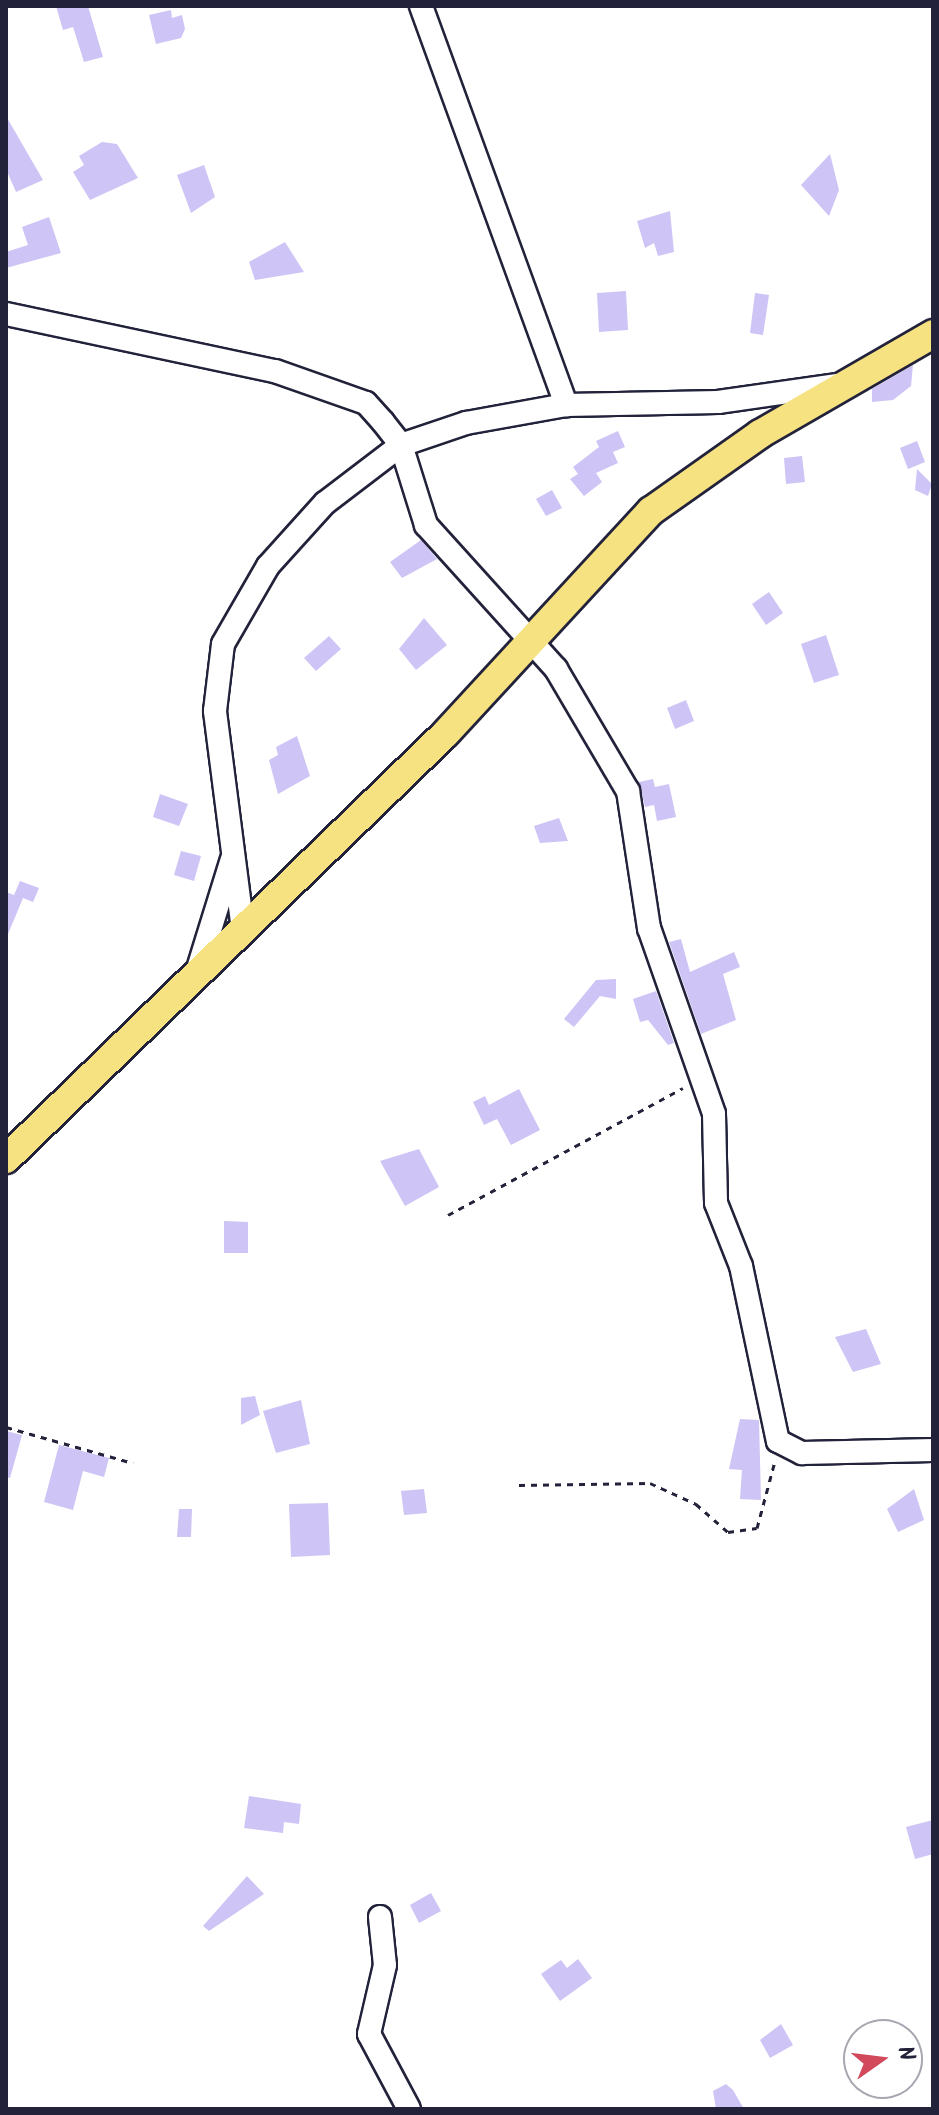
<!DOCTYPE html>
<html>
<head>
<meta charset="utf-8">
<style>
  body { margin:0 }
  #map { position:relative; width:939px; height:2115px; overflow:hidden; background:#fff; font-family:Kalam,sans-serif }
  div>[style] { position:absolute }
  .building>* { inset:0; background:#cfc4f6 }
  .path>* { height:3px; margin-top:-1.5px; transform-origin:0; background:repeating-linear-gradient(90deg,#22223b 0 6px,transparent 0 12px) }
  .roads { filter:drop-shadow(2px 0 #22223b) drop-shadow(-2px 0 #22223b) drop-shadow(0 2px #22223b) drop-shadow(0 -2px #22223b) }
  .minor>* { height:22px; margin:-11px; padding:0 11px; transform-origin:11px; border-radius:11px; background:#fff }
  .major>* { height:28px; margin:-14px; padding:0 14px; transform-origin:14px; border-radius:14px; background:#f6e281 }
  span { translate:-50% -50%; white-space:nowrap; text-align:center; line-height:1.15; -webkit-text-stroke:6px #fff; paint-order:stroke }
  .frame { position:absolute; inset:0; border:8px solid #22223b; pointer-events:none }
  .north { position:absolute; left:843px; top:2019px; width:80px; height:80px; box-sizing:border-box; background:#fff; border:2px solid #a7a7b1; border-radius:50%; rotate:76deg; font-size:22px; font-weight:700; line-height:32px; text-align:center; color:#22223b }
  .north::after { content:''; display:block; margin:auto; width:28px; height:36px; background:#d1495b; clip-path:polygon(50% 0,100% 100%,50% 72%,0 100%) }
</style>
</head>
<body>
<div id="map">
  <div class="building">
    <div style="clip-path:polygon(56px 6px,88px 6px,103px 57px,84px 62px,73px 27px,63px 30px)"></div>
    <div style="clip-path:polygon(171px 10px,172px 18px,182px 15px,185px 29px,181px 38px,156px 44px,149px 15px)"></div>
    <div style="clip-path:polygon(6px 116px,43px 180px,16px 192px,6px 169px)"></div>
    <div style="clip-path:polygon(102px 142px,117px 144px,138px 178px,90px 200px,73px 172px,84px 165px,79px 156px)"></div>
    <div style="clip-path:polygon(830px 154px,839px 190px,829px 216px,801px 185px)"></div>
    <div style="clip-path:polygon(204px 165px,215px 197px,191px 213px,177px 175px)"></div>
    <div style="clip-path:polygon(670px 211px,674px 252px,658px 256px,654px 243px,645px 248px,637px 221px)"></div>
    <div style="clip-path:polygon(49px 217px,61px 253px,6px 268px,6px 252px,28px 245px,22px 227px)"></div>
    <div style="clip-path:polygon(285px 242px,304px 272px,255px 280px,249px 262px)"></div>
    <div style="clip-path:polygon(626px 291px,628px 330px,599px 332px,597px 293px)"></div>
    <div style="clip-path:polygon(755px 293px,769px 295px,763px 335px,750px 333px)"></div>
    <div style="clip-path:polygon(913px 365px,911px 386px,893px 400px,872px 402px,872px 389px)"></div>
    <div style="clip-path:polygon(618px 431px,625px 447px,613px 452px,618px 463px,596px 473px,602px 482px,584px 496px,570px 479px,578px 474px,573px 467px,599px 447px,596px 441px)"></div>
    <div style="clip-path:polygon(917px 441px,925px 462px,908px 469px,900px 448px)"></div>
    <div style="clip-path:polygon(802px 456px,805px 482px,786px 484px,784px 458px)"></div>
    <div style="clip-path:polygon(917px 469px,932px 484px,928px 496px,915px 490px)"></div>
    <div style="clip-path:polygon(552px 490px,562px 508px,546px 516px,536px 499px)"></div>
    <div style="clip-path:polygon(421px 540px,437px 559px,402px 578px,390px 562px)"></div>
    <div style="clip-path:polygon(769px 592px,783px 613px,766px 625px,752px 604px)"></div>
    <div style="clip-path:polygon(424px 618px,447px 645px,416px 670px,399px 649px)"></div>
    <div style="clip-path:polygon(826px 635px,839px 675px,814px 683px,801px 644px)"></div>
    <div style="clip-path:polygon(329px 636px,341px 649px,316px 671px,304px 658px)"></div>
    <div style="clip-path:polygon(686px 700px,694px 721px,675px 729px,667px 708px)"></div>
    <div style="clip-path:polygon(297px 736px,310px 776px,278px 794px,269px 760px,278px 755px,276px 747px)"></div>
    <div style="clip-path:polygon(653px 779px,655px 787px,669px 784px,676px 817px,657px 821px,654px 805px,645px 807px,639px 782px)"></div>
    <div style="clip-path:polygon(160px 794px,188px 804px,179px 826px,153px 817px)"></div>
    <div style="clip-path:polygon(559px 818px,568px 841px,540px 843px,534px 826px)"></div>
    <div style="clip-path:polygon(181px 851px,201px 856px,194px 881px,174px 875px)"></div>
    <div style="clip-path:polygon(20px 881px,39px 888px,33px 902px,23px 898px,6px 939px,6px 892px,14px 895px)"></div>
    <div style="clip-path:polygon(681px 939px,690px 972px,734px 952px,740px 967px,723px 974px,736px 1020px,701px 1034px,669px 942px)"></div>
    <div style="clip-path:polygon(616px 979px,616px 999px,600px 996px,574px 1027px,564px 1019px,596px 980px)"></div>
    <div style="clip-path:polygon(656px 991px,674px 1043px,668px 1045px,648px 1020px,640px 1022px,633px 999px)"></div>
    <div style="clip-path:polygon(519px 1089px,540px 1130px,511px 1145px,497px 1119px,484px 1125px,473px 1102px,485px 1096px,489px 1105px)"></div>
    <div style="clip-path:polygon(419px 1149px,439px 1187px,405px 1206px,380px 1161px)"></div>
    <div style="clip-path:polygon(224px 1221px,248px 1222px,248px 1253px,224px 1253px)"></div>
    <div style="clip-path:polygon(866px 1329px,881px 1364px,853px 1372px,835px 1337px)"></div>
    <div style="clip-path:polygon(255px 1396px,260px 1415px,241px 1425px,241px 1398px)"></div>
    <div style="clip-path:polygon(301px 1400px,310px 1444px,276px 1453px,263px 1411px)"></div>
    <div style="clip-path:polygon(740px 1419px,759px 1420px,761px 1500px,740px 1499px,742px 1470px,729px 1469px)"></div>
    <div style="clip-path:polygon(6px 1431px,22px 1435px,10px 1478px,6px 1477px)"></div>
    <div style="clip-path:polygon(59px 1445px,109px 1458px,104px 1477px,83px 1471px,73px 1510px,44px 1502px)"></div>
    <div style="clip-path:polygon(424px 1489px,427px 1513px,404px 1515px,401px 1491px)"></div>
    <div style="clip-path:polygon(914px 1489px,924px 1520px,898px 1532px,887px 1509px)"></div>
    <div style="clip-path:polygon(328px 1503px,330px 1555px,291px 1557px,289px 1504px)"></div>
    <div style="clip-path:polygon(179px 1509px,192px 1509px,191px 1537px,177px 1537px)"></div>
    <div style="clip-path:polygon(249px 1796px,301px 1804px,299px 1824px,284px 1822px,283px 1833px,244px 1828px)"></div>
    <div style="clip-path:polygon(933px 1820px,933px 1854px,915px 1859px,906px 1827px)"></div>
    <div style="clip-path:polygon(247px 1876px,264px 1894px,209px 1931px,203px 1926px)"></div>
    <div style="clip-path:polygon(431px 1893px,441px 1911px,419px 1923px,410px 1905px)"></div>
    <div style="clip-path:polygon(578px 1959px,592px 1978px,560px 2001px,541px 1974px,561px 1960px,567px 1968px)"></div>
    <div style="clip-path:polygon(781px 2024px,793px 2045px,770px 2058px,760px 2040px)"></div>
    <div style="clip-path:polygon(726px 2084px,733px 2090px,744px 2109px,716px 2109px,713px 2091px)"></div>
  </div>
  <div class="path">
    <div style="left:448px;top:1215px;width:267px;rotate:-28.4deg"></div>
    <div style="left:6px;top:1427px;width:132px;rotate:15.8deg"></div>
    <div style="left:519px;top:1485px;width:131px;rotate:-0.9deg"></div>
    <div style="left:650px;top:1483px;width:51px;rotate:24.5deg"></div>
    <div style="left:696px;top:1504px;width:43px;rotate:41.2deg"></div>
    <div style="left:728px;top:1532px;width:29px;rotate:-8deg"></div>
    <div style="left:757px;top:1528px;width:69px;rotate:-75deg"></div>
  </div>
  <div class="roads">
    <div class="minor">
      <div style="left:421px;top:6px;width:425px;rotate:70deg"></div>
      <div style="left:6px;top:314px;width:275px;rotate:12deg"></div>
      <div style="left:275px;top:371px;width:96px;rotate:19.4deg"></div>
      <div style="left:366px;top:403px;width:25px;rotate:48deg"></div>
      <div style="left:383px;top:422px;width:29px;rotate:52deg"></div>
      <div style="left:401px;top:445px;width:84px;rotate:72.6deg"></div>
      <div style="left:426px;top:525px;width:194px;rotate:47.9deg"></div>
      <div style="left:556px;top:669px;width:142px;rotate:59.5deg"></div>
      <div style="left:628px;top:791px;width:139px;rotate:81.3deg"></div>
      <div style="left:649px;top:928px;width:197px;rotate:70.7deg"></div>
      <div style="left:714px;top:1114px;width:89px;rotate:88.7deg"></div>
      <div style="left:716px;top:1203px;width:68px;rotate:68.4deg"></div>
      <div style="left:741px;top:1266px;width:179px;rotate:78.1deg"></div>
      <div style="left:778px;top:1441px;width:27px;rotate:27deg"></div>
      <div style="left:802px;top:1453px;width:131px;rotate:-1.3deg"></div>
      <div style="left:243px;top:930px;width:221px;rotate:-97.3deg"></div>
      <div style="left:215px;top:711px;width:67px;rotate:-83.2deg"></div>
      <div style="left:223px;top:644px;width:90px;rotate:-60deg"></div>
      <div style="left:268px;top:566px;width:85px;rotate:-47.9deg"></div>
      <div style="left:325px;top:503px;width:96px;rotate:-37.3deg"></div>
      <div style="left:401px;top:445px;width:69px;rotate:-18.7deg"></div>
      <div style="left:466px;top:423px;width:102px;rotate:-10.2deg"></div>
      <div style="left:566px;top:405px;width:152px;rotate:-1.1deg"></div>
      <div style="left:718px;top:402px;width:119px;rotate:-8.2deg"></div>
      <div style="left:197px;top:972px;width:118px;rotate:-72.8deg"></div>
      <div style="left:380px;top:1917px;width:48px;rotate:84.1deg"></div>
      <div style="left:385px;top:1965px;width:71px;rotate:103.1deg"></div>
      <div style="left:369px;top:2034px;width:85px;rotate:61.9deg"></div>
    </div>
    <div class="major">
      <div style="left:6px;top:1159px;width:612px;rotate:-44.07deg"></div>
      <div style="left:446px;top:733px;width:302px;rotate:-47.3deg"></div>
      <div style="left:651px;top:511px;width:133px;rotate:-35.2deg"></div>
      <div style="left:760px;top:434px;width:200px;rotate:-30deg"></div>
    </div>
  </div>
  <div class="frame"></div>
  <div class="north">N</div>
</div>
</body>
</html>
